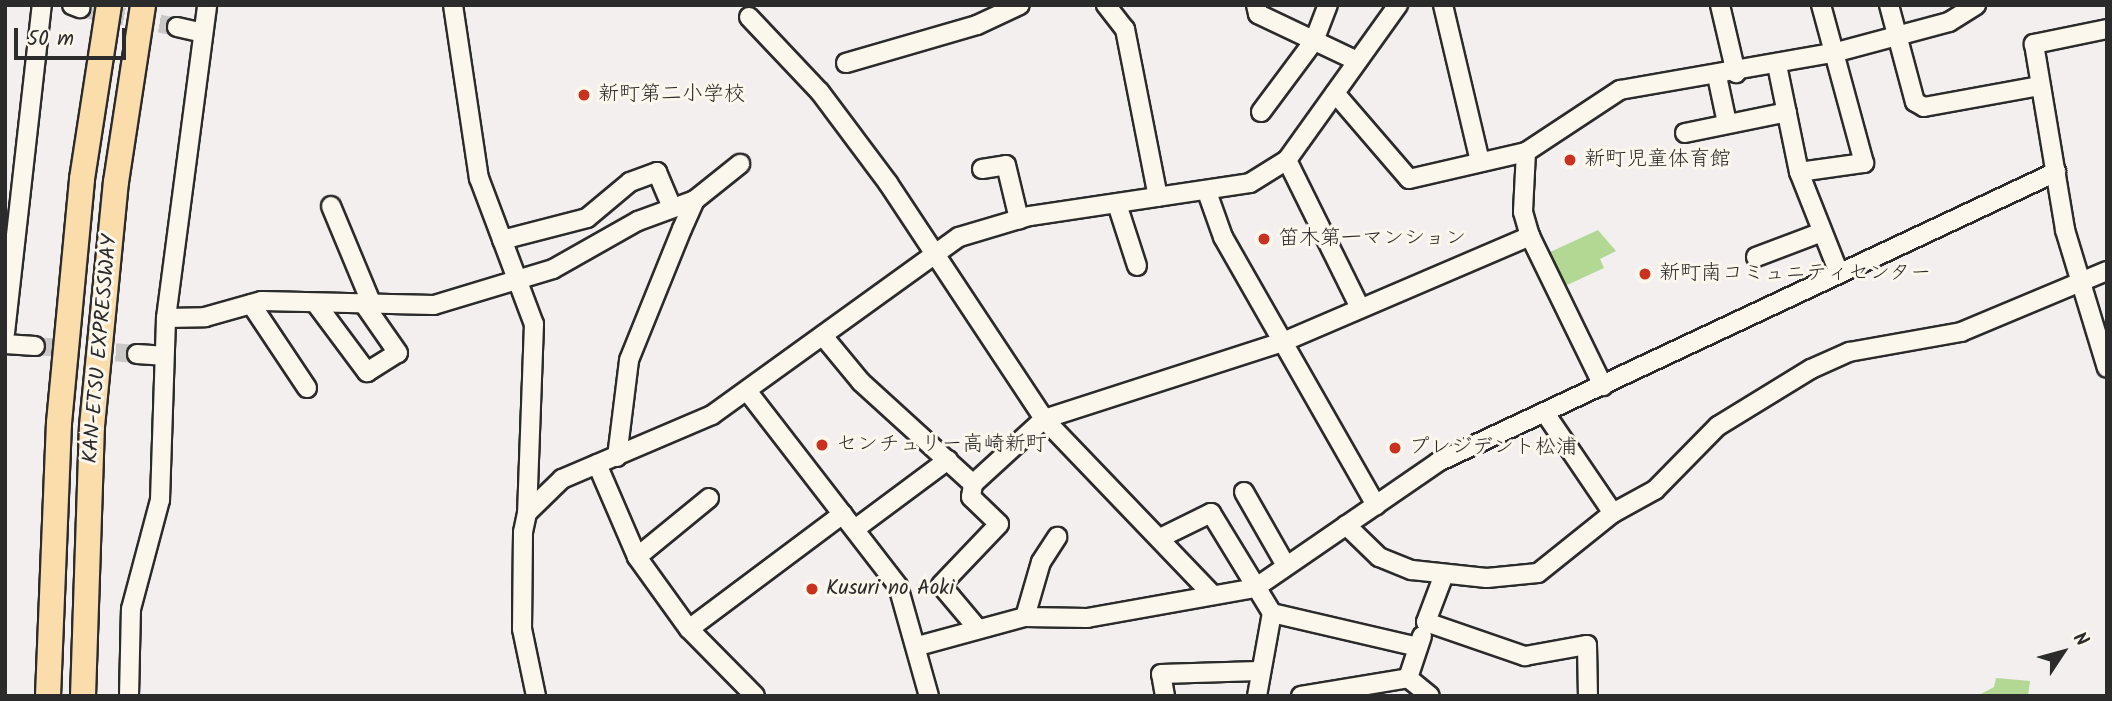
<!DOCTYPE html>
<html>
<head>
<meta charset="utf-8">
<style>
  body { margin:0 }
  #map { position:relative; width:2112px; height:701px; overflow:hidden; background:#f3efef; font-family:Kalam,"Klee One",sans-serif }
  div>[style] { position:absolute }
  .green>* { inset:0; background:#b2d894 }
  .minor-tunnel>* { height:18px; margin-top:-9px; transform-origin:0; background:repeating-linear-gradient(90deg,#cbc8c8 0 18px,transparent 0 27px) }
  .roads { filter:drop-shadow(2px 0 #2b2b2b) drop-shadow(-2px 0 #2b2b2b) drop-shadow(0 2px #2b2b2b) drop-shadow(0 -2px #2b2b2b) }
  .minor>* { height:18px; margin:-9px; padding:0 9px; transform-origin:9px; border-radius:9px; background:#fbf7ec }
  .highway>* { height:24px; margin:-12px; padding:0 12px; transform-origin:12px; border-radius:12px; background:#fbddab }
  .dots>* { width:19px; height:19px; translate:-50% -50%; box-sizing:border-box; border:4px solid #fbf7ec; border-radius:50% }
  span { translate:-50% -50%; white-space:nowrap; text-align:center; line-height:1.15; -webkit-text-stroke:6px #fbf7ec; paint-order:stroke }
  .poi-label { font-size:21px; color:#2b2b2b }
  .left { translate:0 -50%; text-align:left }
  .street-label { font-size:21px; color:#2b2b2b }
  .frame { position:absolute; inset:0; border:7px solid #2b2b2b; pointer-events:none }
  .north { position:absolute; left:2028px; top:617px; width:70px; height:70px; -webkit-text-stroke:5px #fbf7ec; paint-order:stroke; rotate:54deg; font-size:19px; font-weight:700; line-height:28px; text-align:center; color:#2b2b2b }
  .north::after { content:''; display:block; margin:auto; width:24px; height:32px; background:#2b2b2b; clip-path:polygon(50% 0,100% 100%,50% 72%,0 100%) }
  .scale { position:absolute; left:14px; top:28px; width:112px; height:32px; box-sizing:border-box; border:4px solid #2b2b2b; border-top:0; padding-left:9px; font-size:21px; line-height:24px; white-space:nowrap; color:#2b2b2b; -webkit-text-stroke:5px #fbf7ec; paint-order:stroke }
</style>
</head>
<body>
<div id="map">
  <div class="green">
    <div style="clip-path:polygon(1598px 230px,1616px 251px,1600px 259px,1604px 268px,1565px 286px,1548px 253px)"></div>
    <div style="clip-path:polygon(1996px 678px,2030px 681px,2028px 696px,1977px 696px,1994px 687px)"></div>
  </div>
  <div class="minor-tunnel">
    <div style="left:80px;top:8px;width:99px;rotate:11.1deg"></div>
    <div style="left:35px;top:346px;width:102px;rotate:4.5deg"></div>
  </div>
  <div class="roads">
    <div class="minor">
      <div style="left:72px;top:5px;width:9px;rotate:21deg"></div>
      <div style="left:453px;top:5px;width:175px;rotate:81.5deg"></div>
      <div style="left:479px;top:178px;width:156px;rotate:69.4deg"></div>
      <div style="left:534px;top:324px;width:189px;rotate:92.1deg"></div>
      <div style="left:1106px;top:5px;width:31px;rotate:52deg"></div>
      <div style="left:1125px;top:29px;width:171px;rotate:78.9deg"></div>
      <div style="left:1256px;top:5px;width:9px;rotate:77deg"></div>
      <div style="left:1258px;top:14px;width:110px;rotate:25.4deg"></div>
      <div style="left:1443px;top:5px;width:160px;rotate:76.7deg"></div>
      <div style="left:1720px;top:5px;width:70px;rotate:76.8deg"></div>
      <div style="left:1889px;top:5px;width:100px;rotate:75deg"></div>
      <div style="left:1915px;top:102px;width:10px;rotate:29deg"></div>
      <div style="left:1924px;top:107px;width:118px;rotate:-10.3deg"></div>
      <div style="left:749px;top:17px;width:103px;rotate:46.6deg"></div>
      <div style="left:820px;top:92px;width:114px;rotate:53.2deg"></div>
      <div style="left:888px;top:183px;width:283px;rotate:56.5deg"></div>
      <div style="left:1044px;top:419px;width:240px;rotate:46.2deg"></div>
      <div style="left:177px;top:27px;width:26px;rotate:13deg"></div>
      <div style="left:2107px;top:29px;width:75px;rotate:168.4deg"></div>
      <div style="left:2034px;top:44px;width:189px;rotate:80.5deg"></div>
      <div style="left:2065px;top:230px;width:144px;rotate:73.1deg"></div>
      <div style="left:846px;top:63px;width:136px;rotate:-16.2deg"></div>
      <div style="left:977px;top:25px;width:47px;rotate:-24.9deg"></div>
      <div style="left:1777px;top:65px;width:109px;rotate:78.4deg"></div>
      <div style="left:1799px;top:172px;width:109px;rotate:68.4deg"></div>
      <div style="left:1717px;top:76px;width:48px;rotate:78deg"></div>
      <div style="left:1335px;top:93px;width:113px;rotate:49.3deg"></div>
      <div style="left:1409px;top:179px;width:120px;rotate:-13deg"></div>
      <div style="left:1526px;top:152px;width:113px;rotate:-33.4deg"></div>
      <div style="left:1620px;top:90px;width:220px;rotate:-9.9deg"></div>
      <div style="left:1837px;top:52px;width:116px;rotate:-15deg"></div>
      <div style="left:1949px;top:22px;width:32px;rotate:-32deg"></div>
      <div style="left:1261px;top:112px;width:89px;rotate:-53.3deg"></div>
      <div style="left:1314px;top:41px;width:39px;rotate:-69deg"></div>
      <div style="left:1685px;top:133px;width:104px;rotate:-11.6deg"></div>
      <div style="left:1526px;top:152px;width:60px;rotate:92.9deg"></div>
      <div style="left:1523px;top:212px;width:25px;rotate:74deg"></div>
      <div style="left:1530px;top:236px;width:167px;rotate:64deg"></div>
      <div style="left:1287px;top:160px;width:165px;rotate:63.7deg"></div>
      <div style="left:982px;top:169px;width:24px;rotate:-9deg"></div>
      <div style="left:1006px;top:165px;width:56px;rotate:76.5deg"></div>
      <div style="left:1799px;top:172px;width:66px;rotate:-7.9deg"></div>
      <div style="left:1864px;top:163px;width:164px;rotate:-105.2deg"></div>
      <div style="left:1207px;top:192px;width:48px;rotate:70.4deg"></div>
      <div style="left:1223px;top:237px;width:309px;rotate:60.3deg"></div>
      <div style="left:1117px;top:204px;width:65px;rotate:72.1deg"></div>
      <div style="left:331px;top:206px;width:109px;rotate:67.4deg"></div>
      <div style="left:502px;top:240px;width:88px;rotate:-14.5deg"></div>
      <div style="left:587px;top:218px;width:56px;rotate:-39.9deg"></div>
      <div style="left:630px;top:182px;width:29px;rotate:-20deg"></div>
      <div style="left:657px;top:172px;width:39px;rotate:67deg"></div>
      <div style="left:1756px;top:257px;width:71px;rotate:-20.7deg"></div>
      <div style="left:251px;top:304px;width:101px;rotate:56.3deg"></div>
      <div style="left:317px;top:305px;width:84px;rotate:53.3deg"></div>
      <div style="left:367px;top:372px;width:36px;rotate:-32deg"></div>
      <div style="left:398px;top:353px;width:56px;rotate:-124.8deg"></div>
      <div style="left:166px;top:318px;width:39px;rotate:-1deg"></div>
      <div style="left:205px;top:317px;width:59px;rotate:-15.7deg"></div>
      <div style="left:262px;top:301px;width:172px;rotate:1.3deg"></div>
      <div style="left:434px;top:305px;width:124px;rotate:-16.8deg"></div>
      <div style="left:553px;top:269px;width:98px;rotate:-29.5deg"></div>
      <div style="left:638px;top:221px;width:61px;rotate:-20.2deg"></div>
      <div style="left:5px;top:333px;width:330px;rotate:-83.6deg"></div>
      <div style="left:823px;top:336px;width:60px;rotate:50.4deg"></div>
      <div style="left:861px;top:382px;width:151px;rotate:42.3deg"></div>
      <div style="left:5px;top:344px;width:30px;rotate:4deg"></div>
      <div style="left:137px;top:354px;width:26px;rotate:4deg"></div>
      <div style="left:748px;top:392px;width:245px;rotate:52.3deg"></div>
      <div style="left:898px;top:586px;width:114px;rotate:74.3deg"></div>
      <div style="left:1545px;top:413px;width:121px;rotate:55.8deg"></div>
      <div style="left:617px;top:457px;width:98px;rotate:-82.9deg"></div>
      <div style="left:629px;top:360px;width:141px;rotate:-68deg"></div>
      <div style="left:682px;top:229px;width:32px;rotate:-66deg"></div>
      <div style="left:695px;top:200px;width:58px;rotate:-38.7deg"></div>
      <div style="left:597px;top:464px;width:101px;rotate:66.7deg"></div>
      <div style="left:637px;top:557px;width:89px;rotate:54.2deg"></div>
      <div style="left:689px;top:629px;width:94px;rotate:45.4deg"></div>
      <div style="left:1244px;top:492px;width:83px;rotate:60.3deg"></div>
      <div style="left:1346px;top:525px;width:46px;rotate:44.1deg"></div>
      <div style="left:1379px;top:557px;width:35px;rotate:22deg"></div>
      <div style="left:1412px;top:570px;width:75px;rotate:6.1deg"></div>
      <div style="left:1487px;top:578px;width:51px;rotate:-5.6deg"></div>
      <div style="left:1538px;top:573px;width:96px;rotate:-38.7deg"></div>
      <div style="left:1613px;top:513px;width:48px;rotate:-28.7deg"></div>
      <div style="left:1655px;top:490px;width:90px;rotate:-45.5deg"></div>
      <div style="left:1718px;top:426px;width:109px;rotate:-31.5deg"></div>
      <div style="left:1811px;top:369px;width:42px;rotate:-24.1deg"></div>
      <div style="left:1849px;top:352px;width:114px;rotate:-10.1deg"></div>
      <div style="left:1961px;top:332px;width:158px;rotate:-22.7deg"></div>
      <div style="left:855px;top:529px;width:116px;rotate:-36.6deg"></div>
      <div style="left:1160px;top:538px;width:57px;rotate:-26.1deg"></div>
      <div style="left:1211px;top:513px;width:117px;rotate:58.6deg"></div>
      <div style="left:637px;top:557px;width:93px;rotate:-39.3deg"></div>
      <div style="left:1443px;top:577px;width:48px;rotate:110.7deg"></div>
      <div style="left:1426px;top:622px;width:105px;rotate:19deg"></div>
      <div style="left:1525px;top:656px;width:63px;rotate:-10.1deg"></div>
      <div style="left:1587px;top:645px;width:51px;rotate:88.9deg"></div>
      <div style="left:1025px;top:617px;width:57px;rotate:-73.8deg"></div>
      <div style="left:1041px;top:562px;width:30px;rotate:-57deg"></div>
      <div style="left:689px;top:629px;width:192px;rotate:-36.8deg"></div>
      <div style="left:978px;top:629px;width:57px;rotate:-130.1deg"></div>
      <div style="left:941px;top:585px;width:84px;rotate:-46.4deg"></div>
      <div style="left:999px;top:524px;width:39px;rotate:-136deg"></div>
      <div style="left:971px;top:497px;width:13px;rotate:-81deg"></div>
      <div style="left:973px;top:484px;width:96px;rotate:-42.5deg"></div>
      <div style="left:1044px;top:419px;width:251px;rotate:-17.9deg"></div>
      <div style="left:1283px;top:342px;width:269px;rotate:-23.2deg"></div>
      <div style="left:1422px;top:636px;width:44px;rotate:108.4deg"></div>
      <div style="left:1408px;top:678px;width:28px;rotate:39deg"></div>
      <div style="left:918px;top:646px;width:111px;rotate:-15.2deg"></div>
      <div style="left:1025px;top:617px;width:62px;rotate:0.9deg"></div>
      <div style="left:1087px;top:618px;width:171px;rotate:-10.1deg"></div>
      <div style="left:1255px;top:588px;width:222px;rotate:-34.5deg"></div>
      <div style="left:1438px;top:462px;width:683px;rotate:-25.14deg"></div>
      <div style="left:129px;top:696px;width:87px;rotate:-88.7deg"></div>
      <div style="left:131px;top:609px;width:113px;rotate:-75.1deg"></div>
      <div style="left:160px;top:500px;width:182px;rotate:-88.1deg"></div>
      <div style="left:166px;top:318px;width:316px;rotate:-82.5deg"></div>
      <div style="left:536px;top:696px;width:68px;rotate:-101.8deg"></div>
      <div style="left:522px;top:629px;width:97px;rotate:-89.4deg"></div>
      <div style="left:523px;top:532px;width:19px;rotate:-78deg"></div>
      <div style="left:527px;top:513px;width:49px;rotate:-44.2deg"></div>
      <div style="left:562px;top:479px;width:163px;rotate:-23.1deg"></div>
      <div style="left:712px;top:415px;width:304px;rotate:-35.8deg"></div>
      <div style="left:959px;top:237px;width:74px;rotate:-16.5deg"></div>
      <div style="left:1030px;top:216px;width:222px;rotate:-8.5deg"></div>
      <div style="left:1250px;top:183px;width:44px;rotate:-31.9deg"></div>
      <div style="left:1287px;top:160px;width:191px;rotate:-54.4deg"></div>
      <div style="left:1165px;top:696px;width:22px;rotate:-100deg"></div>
      <div style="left:1161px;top:674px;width:98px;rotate:-1.8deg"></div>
      <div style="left:1257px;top:696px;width:84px;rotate:-79.8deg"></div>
      <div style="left:1272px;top:613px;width:150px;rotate:13.1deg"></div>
      <div style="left:1301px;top:696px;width:109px;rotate:-9.5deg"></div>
    </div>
    <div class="highway">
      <div style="left:48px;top:696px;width:273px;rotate:-87.7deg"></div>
      <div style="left:59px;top:423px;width:245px;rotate:-84.6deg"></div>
      <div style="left:82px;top:179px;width:176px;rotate:-81.2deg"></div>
      <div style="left:83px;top:696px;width:270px;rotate:-88.1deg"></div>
      <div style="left:92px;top:426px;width:245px;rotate:-84.4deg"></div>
      <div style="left:116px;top:182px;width:179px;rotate:-81.3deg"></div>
    </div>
  </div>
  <div class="dots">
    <div style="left:584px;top:95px;background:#c8321e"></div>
    <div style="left:1570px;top:160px;background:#c8321e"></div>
    <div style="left:1264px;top:239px;background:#c8321e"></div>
    <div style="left:1645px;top:274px;background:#c8321e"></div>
    <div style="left:822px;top:445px;background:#c8321e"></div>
    <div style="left:1395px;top:448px;background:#c8321e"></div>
    <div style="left:812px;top:589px;background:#c8321e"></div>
  </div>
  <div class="poi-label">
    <span class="left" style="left:598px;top:95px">新町第二小学校</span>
    <span class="left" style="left:1584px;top:160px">新町児童体育館</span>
    <span class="left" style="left:1278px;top:239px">笛木第一マンション</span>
    <span class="left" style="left:1659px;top:274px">新町南コミュニティセンター</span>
    <span class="left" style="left:836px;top:445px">センチュリー高崎新町</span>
    <span class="left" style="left:1409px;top:448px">プレジデント松浦</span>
    <span class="left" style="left:826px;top:589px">Kusuri no Aoki</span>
  </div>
  <div class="street-label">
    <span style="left:101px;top:349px;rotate:-85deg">KAN-ETSU EXPRESSWAY</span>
  </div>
  <div class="frame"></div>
  <div class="north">N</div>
  <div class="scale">50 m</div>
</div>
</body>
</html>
